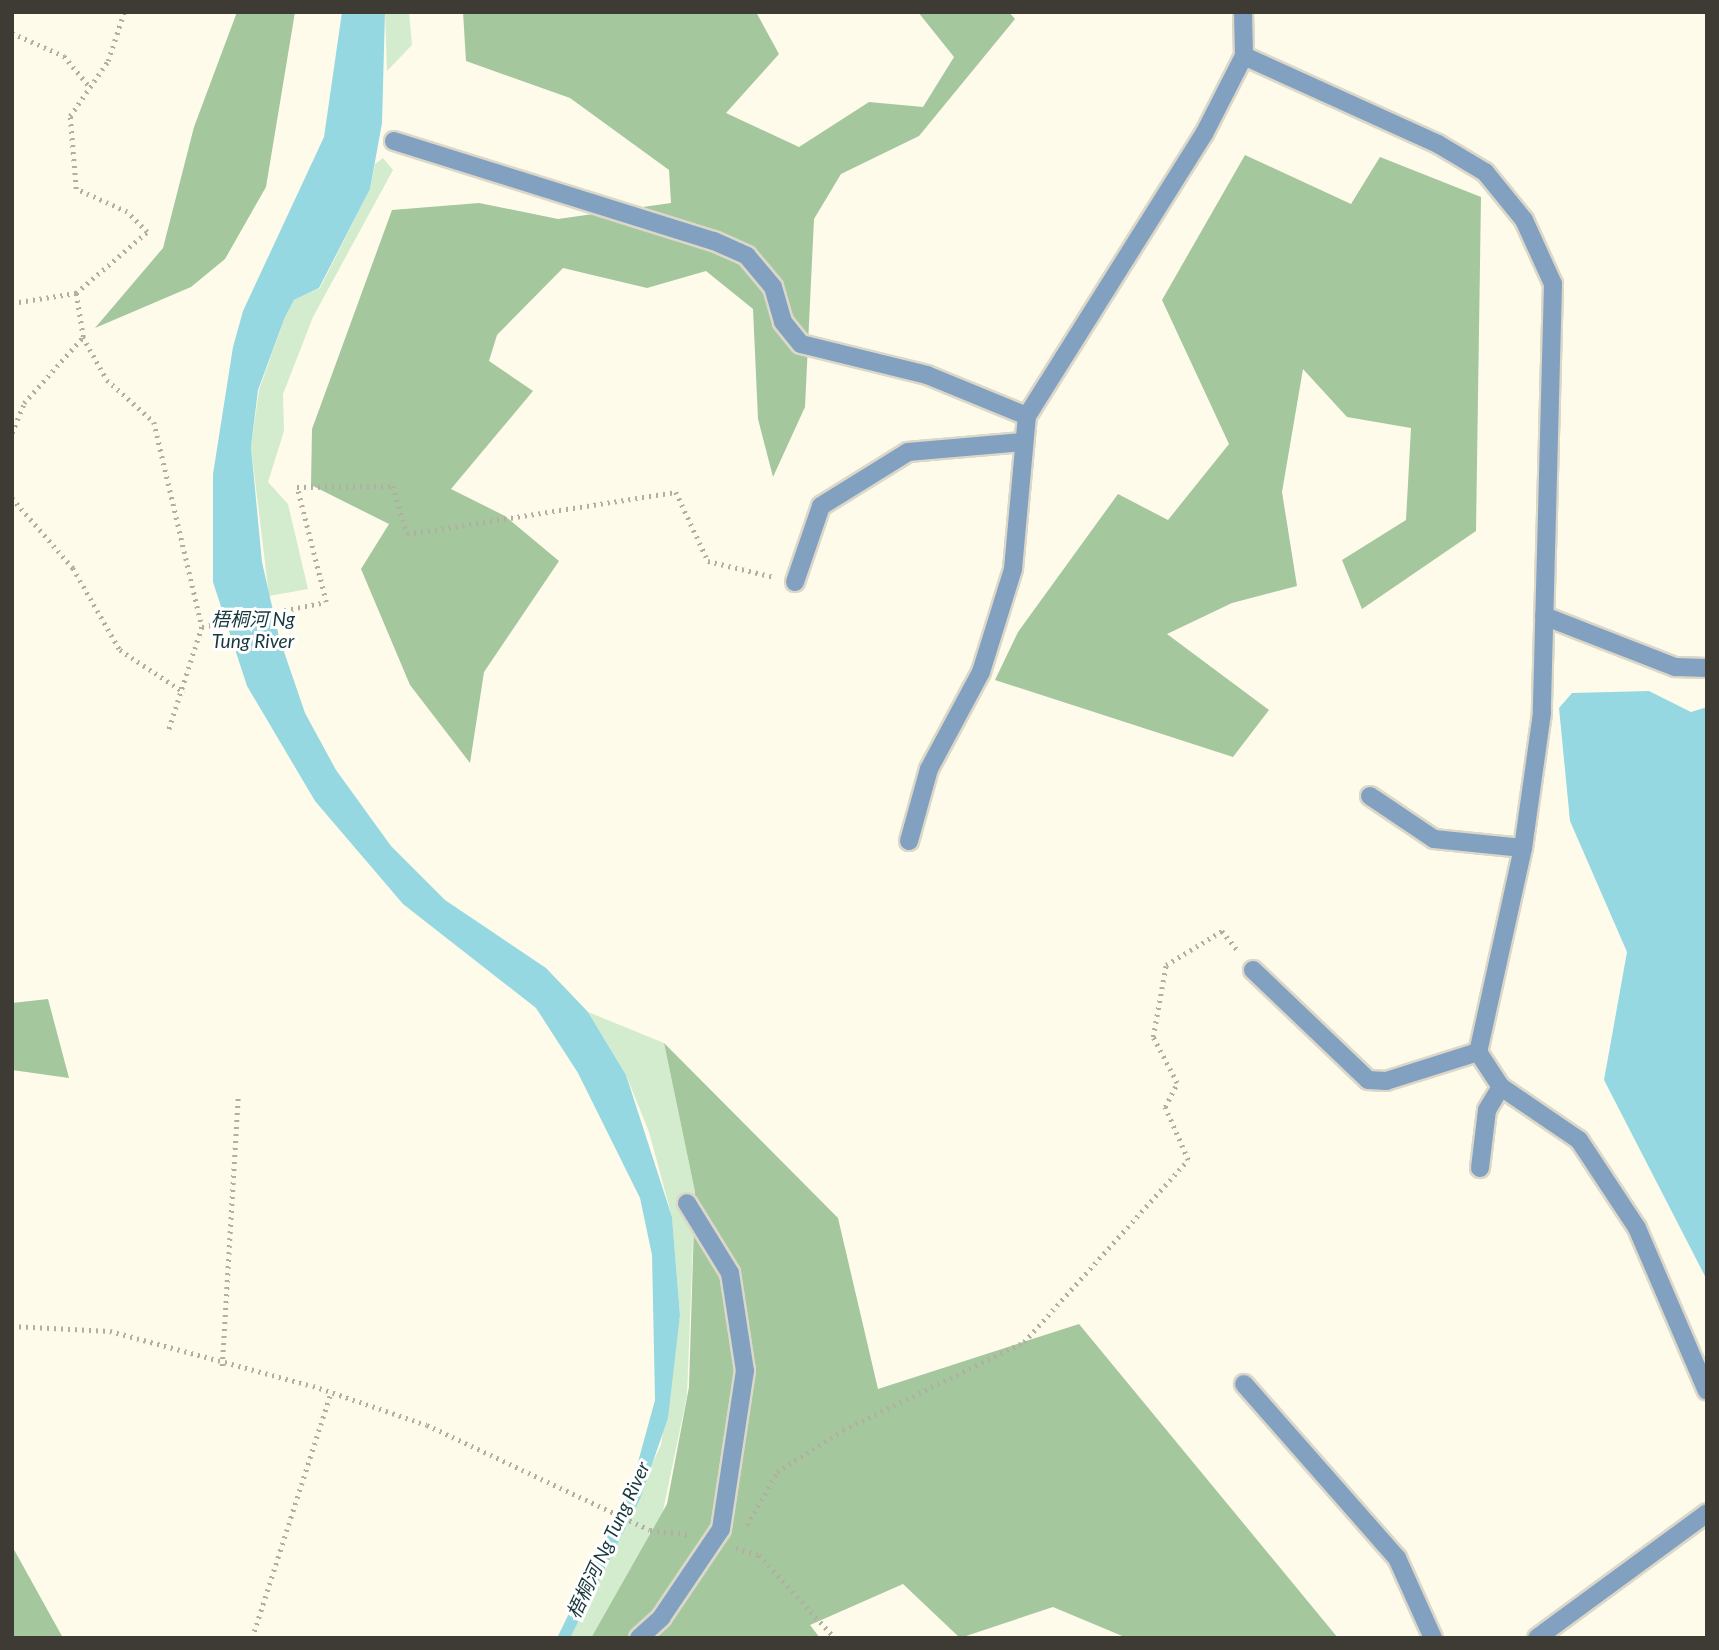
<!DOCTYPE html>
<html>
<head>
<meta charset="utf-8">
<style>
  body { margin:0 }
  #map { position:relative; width:1719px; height:1650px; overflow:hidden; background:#fffbea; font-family:Lato,"Noto Sans SC",sans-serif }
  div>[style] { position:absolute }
  .green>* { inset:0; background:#d3ecce }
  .forest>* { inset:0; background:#a4c79e }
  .water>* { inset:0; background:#96d8e1 }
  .path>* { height:4.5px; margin-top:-2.25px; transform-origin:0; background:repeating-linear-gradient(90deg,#b2afa2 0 2px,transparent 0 7px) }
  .roads { filter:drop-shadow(2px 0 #dcd8c9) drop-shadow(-2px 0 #dcd8c9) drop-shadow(0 2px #dcd8c9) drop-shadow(0 -2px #dcd8c9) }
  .minor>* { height:18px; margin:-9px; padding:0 9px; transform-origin:9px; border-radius:9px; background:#82a1c0 }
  span { translate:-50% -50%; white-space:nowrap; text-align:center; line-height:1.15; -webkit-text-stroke:6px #fff; paint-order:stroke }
  .water-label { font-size:19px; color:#16373c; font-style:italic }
  .frame { position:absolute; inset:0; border:14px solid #3d3b33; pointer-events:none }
</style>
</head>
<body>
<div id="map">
  <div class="green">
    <div style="clip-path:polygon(385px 12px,409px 12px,412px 45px,387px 71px)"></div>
    <div style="clip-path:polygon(383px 158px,393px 170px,313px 317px,283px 394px,284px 431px,268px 482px,288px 504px,308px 589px,269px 596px,251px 447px,259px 390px,285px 317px,294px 300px,320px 288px,370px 189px,375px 164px)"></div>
    <div style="clip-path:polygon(588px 1012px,664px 1043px,695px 1192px,687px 1396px,663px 1511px,591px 1638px,570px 1638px,661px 1445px,680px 1315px,672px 1217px,649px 1132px,626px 1075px)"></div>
  </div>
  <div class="forest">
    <div style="clip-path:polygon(237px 12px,295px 12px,266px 187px,225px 259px,191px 287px,95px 328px,163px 248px,194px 127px)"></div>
    <div style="clip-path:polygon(463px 12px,756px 12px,779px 54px,726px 113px,799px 147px,869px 102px,923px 107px,954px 57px,918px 12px,1009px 12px,1015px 19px,919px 136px,841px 174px,814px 219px,805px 407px,773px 477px,758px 419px,753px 309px,706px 271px,647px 288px,563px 268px,497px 335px,489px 361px,533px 391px,451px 489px,505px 516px,559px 561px,484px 672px,470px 763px,410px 685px,361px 569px,389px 524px,311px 485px,312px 429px,392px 210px,479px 203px,558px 219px,671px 203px,669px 170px,570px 98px,466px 61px)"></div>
    <div style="clip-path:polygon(1245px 155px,1351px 204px,1380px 157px,1481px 197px,1476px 531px,1362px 609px,1342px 560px,1406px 520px,1411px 428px,1347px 417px,1303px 369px,1282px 492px,1297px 586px,1232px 603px,1167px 634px,1269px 710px,1233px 757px,995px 680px,1018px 632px,1118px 494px,1168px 520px,1229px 444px,1162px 300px)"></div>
    <div style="clip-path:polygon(48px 999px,69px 1078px,12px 1070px,12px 1003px)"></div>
    <div style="clip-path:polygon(664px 1043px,838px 1218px,878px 1389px,1079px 1324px,1338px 1638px,1127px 1638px,1053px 1607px,960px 1638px,903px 1584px,810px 1625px,820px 1638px,591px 1638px,667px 1504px,689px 1387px,695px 1192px)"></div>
    <div style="clip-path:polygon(12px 1546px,63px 1638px,12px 1638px)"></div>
  </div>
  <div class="water">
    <div style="clip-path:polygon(342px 12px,385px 12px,382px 123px,370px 189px,319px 288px,294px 300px,285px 317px,258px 390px,251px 447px,262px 562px,279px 637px,305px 713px,336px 770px,391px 846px,445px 900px,546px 968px,588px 1012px,626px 1075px,672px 1217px,680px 1315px,668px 1418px,640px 1499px,570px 1638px,557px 1638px,632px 1484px,655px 1400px,652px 1255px,640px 1198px,578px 1073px,536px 1008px,403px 904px,315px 801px,247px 686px,213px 582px,213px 474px,233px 347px,243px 311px,324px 137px)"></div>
    <div style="clip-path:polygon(1649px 691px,1691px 712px,1707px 707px,1707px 1280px,1604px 1080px,1627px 952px,1570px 821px,1559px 708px,1572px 693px)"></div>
  </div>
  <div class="path">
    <div style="left:12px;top:33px;width:57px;rotate:23.9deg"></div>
    <div style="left:64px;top:56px;width:40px;rotate:50deg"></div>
    <div style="left:12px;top:303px;width:65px;rotate:-8.9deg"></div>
    <div style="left:76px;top:293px;width:94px;rotate:-40.7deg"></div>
    <div style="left:147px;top:232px;width:28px;rotate:-135deg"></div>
    <div style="left:127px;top:212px;width:56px;rotate:-155.7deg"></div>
    <div style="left:76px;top:189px;width:73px;rotate:-94.7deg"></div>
    <div style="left:70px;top:116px;width:67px;rotate:-55.4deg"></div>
    <div style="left:108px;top:61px;width:52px;rotate:-71.9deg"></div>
    <div style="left:83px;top:337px;width:49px;rotate:60.8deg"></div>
    <div style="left:107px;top:380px;width:63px;rotate:41.8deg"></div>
    <div style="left:154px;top:422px;width:211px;rotate:76.8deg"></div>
    <div style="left:202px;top:627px;width:111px;rotate:107.8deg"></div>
    <div style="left:12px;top:433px;width:32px;rotate:-68deg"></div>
    <div style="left:24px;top:403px;width:89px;rotate:-48.2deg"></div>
    <div style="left:83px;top:337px;width:45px;rotate:-99deg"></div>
    <div style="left:12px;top:498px;width:93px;rotate:48.9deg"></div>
    <div style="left:73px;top:568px;width:95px;rotate:60.2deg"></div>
    <div style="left:120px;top:650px;width:77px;rotate:33.3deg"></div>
    <div style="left:202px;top:627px;width:126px;rotate:-11.4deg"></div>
    <div style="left:326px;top:602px;width:119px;rotate:-104.2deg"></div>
    <div style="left:297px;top:487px;width:96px;rotate:-0.6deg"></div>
    <div style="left:393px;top:486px;width:50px;rotate:73.7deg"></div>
    <div style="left:407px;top:534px;width:272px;rotate:-8.9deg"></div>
    <div style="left:676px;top:492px;width:76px;rotate:65.1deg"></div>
    <div style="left:708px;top:561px;width:68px;rotate:13.6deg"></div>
    <div style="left:12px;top:1326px;width:98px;rotate:2.9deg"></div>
    <div style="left:110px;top:1331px;width:210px;rotate:15.2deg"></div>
    <div style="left:313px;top:1386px;width:120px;rotate:18.9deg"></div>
    <div style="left:427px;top:1425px;width:246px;rotate:25.2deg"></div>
    <div style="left:650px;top:1530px;width:41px;rotate:7deg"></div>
    <div style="left:222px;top:1366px;width:271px;rotate:-86.6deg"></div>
    <div style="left:747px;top:1525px;width:61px;rotate:-60.5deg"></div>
    <div style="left:777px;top:1472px;width:78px;rotate:-32.5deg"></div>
    <div style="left:843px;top:1430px;width:201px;rotate:-25.9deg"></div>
    <div style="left:1024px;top:1342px;width:245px;rotate:-48deg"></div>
    <div style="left:1188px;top:1160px;width:58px;rotate:-113.5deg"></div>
    <div style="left:1165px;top:1107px;width:27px;rotate:-63deg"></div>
    <div style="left:1177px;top:1083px;width:52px;rotate:-117.6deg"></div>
    <div style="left:1153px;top:1037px;width:73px;rotate:-79.8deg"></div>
    <div style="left:1166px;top:965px;width:66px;rotate:-31.3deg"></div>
    <div style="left:1222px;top:931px;width:26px;rotate:51deg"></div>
    <div style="left:736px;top:1548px;width:24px;rotate:17deg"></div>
    <div style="left:759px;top:1555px;width:113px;rotate:47.5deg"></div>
    <div style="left:252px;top:1638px;width:258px;rotate:-72.2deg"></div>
  </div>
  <div class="roads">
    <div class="minor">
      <div style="left:1244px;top:56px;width:213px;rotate:24.4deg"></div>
      <div style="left:1438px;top:144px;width:55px;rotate:30.8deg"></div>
      <div style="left:1485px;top:172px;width:62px;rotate:50.9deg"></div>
      <div style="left:1524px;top:220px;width:70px;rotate:65.6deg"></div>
      <div style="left:1553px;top:284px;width:429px;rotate:91.5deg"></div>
      <div style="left:1542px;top:713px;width:136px;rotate:98deg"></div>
      <div style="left:1523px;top:848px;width:209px;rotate:102.4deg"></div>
      <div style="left:1478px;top:1052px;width:42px;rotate:56.7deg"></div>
      <div style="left:1501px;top:1087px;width:94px;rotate:34.2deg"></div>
      <div style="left:1579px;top:1140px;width:105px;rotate:56.6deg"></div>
      <div style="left:1637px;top:1228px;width:177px;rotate:66.8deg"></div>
      <div style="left:394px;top:141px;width:335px;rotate:17.4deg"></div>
      <div style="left:714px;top:241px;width:36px;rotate:24deg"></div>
      <div style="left:747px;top:256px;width:40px;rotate:50deg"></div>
      <div style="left:773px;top:287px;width:36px;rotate:74deg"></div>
      <div style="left:783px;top:322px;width:28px;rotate:51deg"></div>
      <div style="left:801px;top:344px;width:130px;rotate:13.8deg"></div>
      <div style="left:927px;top:375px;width:108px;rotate:22.3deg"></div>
      <div style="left:795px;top:582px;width:80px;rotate:-71.1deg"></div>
      <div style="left:821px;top:506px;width:102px;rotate:-31.8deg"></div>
      <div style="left:908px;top:452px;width:115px;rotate:-5deg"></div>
      <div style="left:1544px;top:616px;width:141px;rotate:21.3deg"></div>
      <div style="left:1675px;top:667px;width:32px;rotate:2deg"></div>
      <div style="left:1370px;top:796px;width:77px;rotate:33.9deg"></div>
      <div style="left:1434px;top:839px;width:89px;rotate:5.8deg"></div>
      <div style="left:909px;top:841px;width:75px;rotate:-74.5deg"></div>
      <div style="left:929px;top:769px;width:110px;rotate:-61.8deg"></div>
      <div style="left:981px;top:672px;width:108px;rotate:-72.7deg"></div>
      <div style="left:1013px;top:569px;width:154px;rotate:-84.8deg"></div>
      <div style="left:1027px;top:416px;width:333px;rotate:-57.9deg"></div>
      <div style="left:1204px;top:134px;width:88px;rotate:-62.9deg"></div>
      <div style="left:1244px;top:56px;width:44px;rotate:-91.3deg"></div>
      <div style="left:1253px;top:970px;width:159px;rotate:43.7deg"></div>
      <div style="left:1368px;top:1080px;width:18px;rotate:3deg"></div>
      <div style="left:1386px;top:1081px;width:96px;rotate:-17.5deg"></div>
      <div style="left:1480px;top:1168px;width:58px;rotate:-83.1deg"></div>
      <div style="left:1487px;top:1110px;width:27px;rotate:-59deg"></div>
      <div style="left:1244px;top:1384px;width:232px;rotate:48.7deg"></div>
      <div style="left:1397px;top:1558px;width:88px;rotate:65.8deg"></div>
      <div style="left:639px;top:1638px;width:30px;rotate:-42deg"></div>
      <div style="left:661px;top:1618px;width:107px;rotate:-56deg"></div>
      <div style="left:721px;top:1529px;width:160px;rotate:-81.4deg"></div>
      <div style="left:745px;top:1371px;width:99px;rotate:-98.7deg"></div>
      <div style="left:730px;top:1273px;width:82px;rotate:-121.6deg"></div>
      <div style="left:1537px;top:1638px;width:211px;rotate:-36.3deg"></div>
    </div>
  </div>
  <div class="water-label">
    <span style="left:253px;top:630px">梧桐河 Ng<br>Tung River</span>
    <span style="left:608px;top:1540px;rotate:-65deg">梧桐河 Ng Tung River</span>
  </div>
  <div class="frame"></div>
</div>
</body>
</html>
